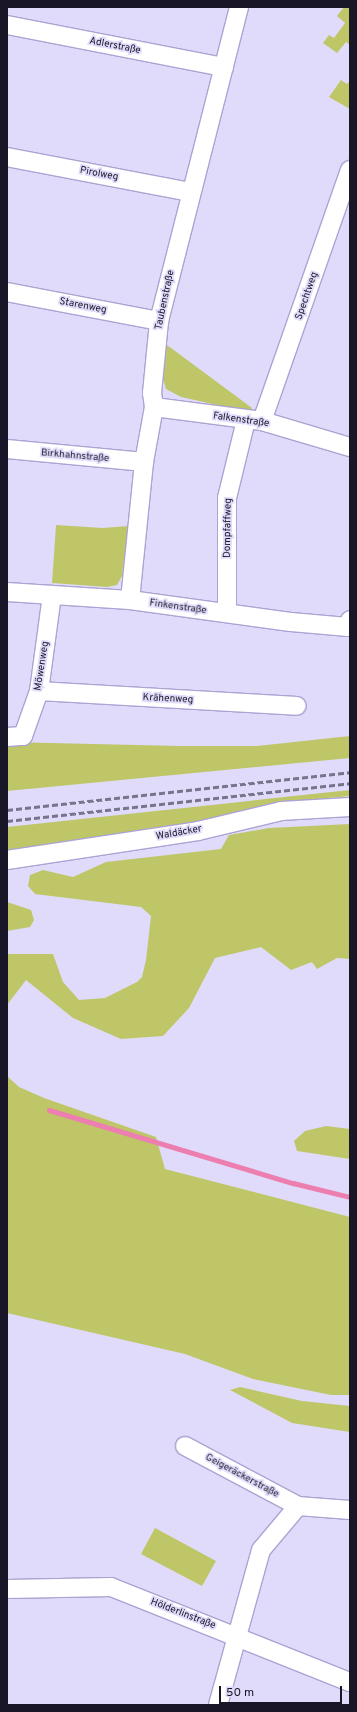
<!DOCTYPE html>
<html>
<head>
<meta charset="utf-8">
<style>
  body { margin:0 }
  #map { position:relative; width:357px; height:1712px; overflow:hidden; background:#e0dbfa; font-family:Overpass,sans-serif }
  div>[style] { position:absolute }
  .green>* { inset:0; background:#bec667 }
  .stream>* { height:5px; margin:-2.5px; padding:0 2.5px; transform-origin:2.5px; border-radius:2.5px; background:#ed7fb0 }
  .roads { filter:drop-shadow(1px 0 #aca3d3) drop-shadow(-1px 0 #aca3d3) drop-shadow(0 1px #aca3d3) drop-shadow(0 -1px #aca3d3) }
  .minor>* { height:18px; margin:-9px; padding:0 9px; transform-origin:9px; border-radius:9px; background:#fff }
  .rail>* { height:3px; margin-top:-1.5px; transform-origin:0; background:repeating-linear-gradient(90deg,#77748b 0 6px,transparent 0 9px) }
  span { translate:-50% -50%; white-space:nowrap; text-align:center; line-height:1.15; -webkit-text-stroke:3.5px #e0dbfa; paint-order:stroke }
  .street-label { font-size:10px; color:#191627 }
  .frame { position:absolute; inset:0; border:8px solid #191627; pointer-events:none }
  .scale { position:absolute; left:219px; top:1686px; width:123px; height:18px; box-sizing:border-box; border:2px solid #191627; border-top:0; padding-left:5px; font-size:12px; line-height:14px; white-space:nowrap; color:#191627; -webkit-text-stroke:3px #e0dbfa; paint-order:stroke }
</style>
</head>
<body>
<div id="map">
  <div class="green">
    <div style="clip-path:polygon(344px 7px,350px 7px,350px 45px,346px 42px,337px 53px,323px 43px,329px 35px,334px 38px,345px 23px,337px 16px)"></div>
    <div style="clip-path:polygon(341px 80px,347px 84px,350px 81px,350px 109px,329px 97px)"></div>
    <div style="clip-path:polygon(167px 345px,252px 408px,249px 412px,181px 397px,166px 389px,163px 379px,164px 348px)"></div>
    <div style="clip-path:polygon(56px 525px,103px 528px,128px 526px,122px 576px,117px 585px,107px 587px,52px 583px)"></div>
    <div style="clip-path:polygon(350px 736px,350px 758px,7px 791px,7px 742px,180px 746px,257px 746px)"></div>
    <div style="clip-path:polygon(350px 790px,350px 796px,284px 802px,200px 822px,7px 852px,7px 827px)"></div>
    <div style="clip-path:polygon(350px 824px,350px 959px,337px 958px,317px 969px,312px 962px,291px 970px,261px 947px,215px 958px,189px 1008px,163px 1036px,121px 1039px,73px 1018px,26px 980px,7px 1005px,7px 954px,53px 954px,63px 982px,79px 1000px,105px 998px,137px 982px,142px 977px,146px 960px,151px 916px,141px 907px,35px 894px,28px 886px,30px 875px,43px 870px,73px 877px,106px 862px,221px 849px,229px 835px,269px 828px)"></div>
    <div style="clip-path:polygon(7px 902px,31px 910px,34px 920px,30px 927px,7px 931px)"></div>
    <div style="clip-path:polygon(7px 1076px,19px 1087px,44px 1098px,156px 1137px,165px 1169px,350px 1217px,350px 1395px,331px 1395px,253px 1379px,185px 1354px,7px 1313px)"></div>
    <div style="clip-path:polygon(326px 1126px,350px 1129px,350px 1159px,297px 1151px,294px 1141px,305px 1131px)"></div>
    <div style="clip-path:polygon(240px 1387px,302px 1401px,350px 1406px,350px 1432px,292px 1423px,230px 1390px)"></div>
    <div style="clip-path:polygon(155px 1528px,216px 1561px,202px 1586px,141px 1554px)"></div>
  </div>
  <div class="stream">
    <div style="left:49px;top:1110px;width:255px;rotate:16.7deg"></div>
    <div style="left:293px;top:1183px;width:59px;rotate:13.8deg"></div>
  </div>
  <div class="roads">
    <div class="minor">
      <div style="left:7px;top:25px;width:221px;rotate:11deg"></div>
      <div style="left:7px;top:157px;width:186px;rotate:10.8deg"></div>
      <div style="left:7px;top:292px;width:155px;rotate:10.8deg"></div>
      <div style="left:154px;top:407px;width:109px;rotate:7.4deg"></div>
      <div style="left:262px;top:421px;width:92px;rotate:16.5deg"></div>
      <div style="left:262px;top:421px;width:266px;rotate:-70.7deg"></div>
      <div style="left:7px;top:449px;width:138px;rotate:5.4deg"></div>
      <div style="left:7px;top:592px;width:123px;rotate:3.7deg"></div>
      <div style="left:130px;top:600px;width:162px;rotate:7.8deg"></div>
      <div style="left:291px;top:622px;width:57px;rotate:5deg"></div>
      <div style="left:348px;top:627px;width:7px;rotate:-74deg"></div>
      <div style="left:130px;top:600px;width:139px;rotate:-84.2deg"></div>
      <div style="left:144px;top:462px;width:56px;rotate:-79.7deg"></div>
      <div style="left:154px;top:407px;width:14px;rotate:-98deg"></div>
      <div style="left:152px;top:393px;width:72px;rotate:-84.4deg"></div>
      <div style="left:159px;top:321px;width:324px;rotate:-75.7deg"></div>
      <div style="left:227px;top:613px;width:115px;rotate:-90deg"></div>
      <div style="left:227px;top:498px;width:80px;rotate:-76.3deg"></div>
      <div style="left:39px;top:691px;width:258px;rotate:3.3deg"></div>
      <div style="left:7px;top:737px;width:16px;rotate:-4deg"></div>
      <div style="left:23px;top:736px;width:48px;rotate:-70.4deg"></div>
      <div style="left:39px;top:691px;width:97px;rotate:-82.3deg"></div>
      <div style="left:7px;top:860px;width:193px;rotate:-8.6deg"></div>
      <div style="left:198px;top:831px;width:85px;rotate:-13.5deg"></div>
      <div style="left:281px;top:811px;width:69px;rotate:-3.3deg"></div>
      <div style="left:185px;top:1446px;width:128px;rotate:28deg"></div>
      <div style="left:7px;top:1589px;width:104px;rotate:-1.1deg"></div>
      <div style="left:111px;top:1587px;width:257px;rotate:21.7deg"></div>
      <div style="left:218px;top:1705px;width:161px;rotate:-74.5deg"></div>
      <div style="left:261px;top:1550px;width:57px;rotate:-49.9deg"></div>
      <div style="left:298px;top:1506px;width:52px;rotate:4.4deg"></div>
    </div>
  </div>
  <div class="rail">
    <div style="left:7px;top:810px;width:345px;rotate:-6.3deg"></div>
    <div style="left:7px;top:821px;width:345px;rotate:-6.3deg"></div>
  </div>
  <div class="street-label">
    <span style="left:115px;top:46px;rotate:11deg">Adlerstraße</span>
    <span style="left:99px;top:174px;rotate:11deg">Pirolweg</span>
    <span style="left:307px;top:296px;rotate:-71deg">Spechtweg</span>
    <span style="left:165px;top:300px;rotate:-78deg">Taubenstraße</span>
    <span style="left:83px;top:306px;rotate:11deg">Starenweg</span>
    <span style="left:241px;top:420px;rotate:8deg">Falkenstraße</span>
    <span style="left:75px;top:456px;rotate:5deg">Birkhahnstraße</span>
    <span style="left:228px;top:528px;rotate:-89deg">Dompfaffweg</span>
    <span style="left:178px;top:607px;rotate:8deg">Finkenstraße</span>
    <span style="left:42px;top:666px;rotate:-81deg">Möwenweg</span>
    <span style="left:168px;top:699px;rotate:3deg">Krähenweg</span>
    <span style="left:179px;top:833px;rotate:-10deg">Waldäcker</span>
    <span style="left:242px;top:1476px;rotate:28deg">Geigeräckerstraße</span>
    <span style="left:183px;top:1614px;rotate:21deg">Hölderlinstraße</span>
  </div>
  <div class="frame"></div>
  <div class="scale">50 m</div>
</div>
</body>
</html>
